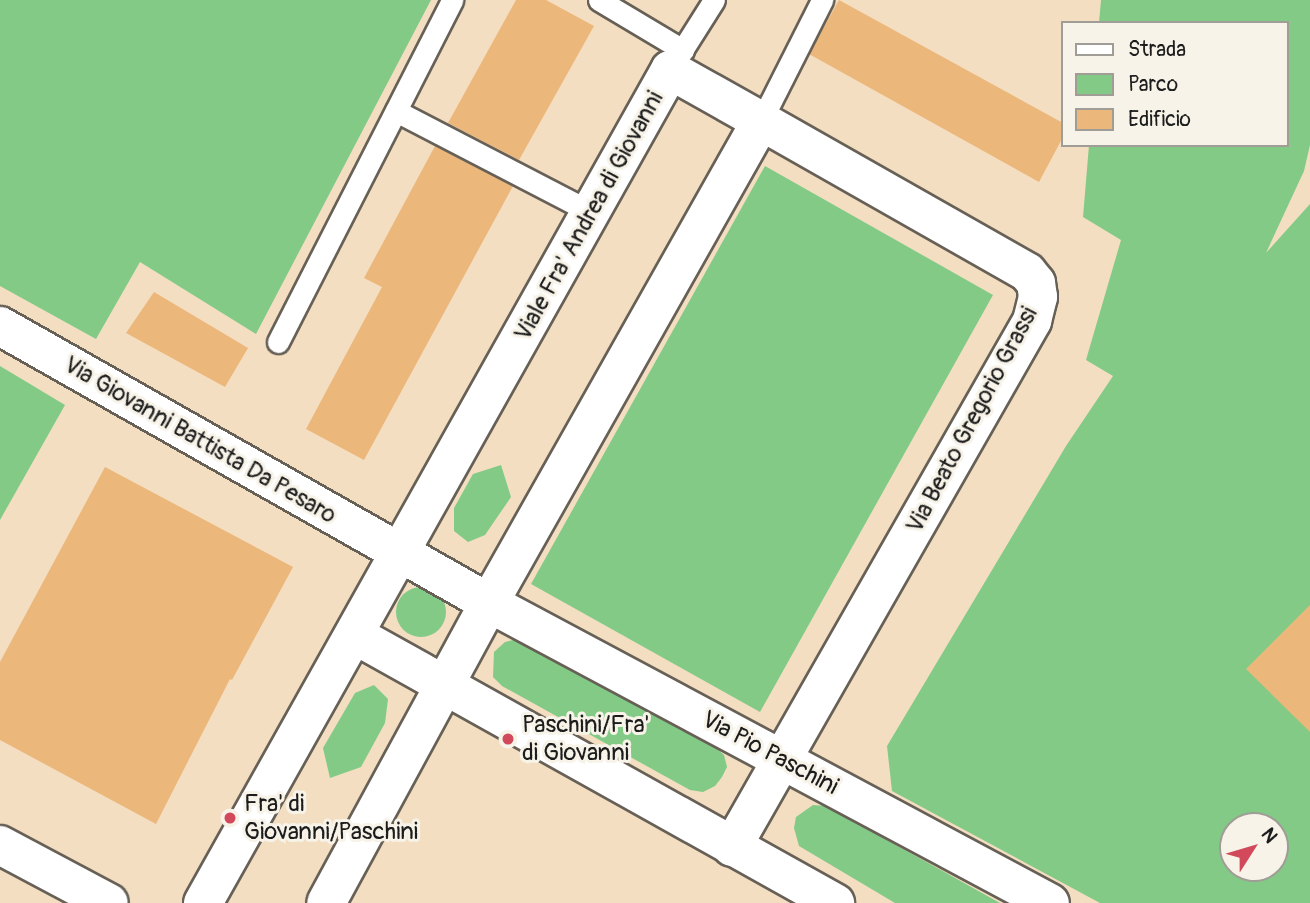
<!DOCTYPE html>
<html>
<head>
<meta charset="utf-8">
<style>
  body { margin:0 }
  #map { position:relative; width:1310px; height:903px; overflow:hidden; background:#f3dec1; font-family:Pangolin,sans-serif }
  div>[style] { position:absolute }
  .green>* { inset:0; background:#82ca86 }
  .round { border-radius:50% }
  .building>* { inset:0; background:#ecb77a }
  .roads { filter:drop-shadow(2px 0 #676056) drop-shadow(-2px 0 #676056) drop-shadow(0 2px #676056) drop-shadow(0 -2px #676056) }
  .service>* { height:21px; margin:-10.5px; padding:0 10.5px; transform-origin:10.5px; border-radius:10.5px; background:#fff }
  .minor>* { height:38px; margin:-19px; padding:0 19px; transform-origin:19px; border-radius:19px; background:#fff }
  .dots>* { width:19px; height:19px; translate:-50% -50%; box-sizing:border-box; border:4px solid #f7f3e8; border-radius:50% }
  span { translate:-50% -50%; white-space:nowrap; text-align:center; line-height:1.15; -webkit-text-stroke:6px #f7f3e8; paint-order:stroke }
  .street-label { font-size:24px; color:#1c1c1c }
  .poi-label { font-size:24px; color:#1c1c1c }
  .left { translate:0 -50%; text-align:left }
  .legend { position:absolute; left:1061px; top:21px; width:228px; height:126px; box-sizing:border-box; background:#f7f3e8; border:2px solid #9f9d96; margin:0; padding:9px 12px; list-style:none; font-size:21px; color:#1c1c1c }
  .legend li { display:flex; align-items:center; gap:14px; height:35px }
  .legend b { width:35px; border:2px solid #9f9d96 }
  .north { position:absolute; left:1219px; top:812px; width:70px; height:70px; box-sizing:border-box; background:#f7f3e8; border:2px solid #9f9d96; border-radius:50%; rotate:53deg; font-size:19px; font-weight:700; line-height:28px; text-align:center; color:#1c1c1c }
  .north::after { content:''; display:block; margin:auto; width:24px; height:32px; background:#d1495b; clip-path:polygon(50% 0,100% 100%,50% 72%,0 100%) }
</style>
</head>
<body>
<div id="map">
  <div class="green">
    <div style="clip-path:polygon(0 0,431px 0,256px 334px,140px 262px,96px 339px,0 286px)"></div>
    <div style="clip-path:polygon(evenodd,1101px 0,1310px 0,1310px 145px,1304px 171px,1266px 253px,1310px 204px,1310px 903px,1100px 903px,892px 791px,887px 746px,1066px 446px,1113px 376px,1086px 360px,1121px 240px,1083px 217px,1089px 145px,1287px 145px,1287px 23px,1099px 23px,1101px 0,1233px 826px,1275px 826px,1275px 868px,1233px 868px,1233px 826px)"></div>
    <div style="clip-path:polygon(765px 166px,993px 295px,760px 712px,531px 584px)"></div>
    <div style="clip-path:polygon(0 366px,65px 405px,0 520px)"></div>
    <div style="clip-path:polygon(501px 465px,511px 497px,485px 535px,468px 542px,454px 531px,454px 508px,473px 474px)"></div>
    <div class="round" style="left:396px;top:587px;width:50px;height:50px"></div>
    <div style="clip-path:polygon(517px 639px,714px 746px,724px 755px,727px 767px,722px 777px,715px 786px,703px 792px,690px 790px,502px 686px,493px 677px,494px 652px,505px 642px)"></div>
    <div style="clip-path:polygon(374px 685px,388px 699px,385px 723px,361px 767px,330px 778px,323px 748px,355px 693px)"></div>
    <div style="clip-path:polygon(813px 805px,826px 806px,1000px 903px,895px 903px,799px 846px,794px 828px,796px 817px)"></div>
  </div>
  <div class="building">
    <div style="clip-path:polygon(516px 0,546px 0,594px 26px,519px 160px,448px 123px)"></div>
    <div style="clip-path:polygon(839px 0,1063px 123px,1063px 137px,1039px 182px,809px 54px)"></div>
    <div style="clip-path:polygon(435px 146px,513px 186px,364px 460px,306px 429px,382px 287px,364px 278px)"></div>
    <div style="clip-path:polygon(154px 292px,248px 348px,225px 387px,126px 333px)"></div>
    <div style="clip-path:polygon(105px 467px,293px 567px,232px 680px,230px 679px,156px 824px,0 740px,0 662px)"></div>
    <div style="clip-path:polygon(1310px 605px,1310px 732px,1246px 669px)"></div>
  </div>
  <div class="roads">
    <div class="service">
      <div style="left:599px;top:0;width:98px;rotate:30.8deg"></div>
      <div style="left:676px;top:60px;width:71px;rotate:-57.7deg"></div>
      <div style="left:396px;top:111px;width:220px;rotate:27.4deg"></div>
      <div style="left:761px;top:121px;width:136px;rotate:-63.2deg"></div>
      <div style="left:278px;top:342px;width:384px;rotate:-63deg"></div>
    </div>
    <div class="minor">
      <div style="left:0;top:326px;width:562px;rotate:29.53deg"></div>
      <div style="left:489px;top:603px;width:636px;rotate:28.14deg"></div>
      <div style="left:355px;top:635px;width:550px;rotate:29.18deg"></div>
      <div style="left:0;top:845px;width:123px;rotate:28deg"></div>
      <div style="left:732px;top:847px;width:606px;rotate:-60.3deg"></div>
      <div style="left:1032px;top:321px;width:25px;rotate:-76deg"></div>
      <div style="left:1038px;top:297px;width:14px;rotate:-98deg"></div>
      <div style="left:1036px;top:283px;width:14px;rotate:-129deg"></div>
      <div style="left:1027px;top:272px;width:306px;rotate:-150.4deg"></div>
      <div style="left:203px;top:903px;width:955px;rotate:-60.72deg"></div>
      <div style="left:670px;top:70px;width:104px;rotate:29.3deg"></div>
      <div style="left:761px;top:121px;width:553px;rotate:119.44deg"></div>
      <div style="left:489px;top:603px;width:341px;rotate:118.5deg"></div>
    </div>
  </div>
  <div class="dots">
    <div style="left:508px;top:739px;background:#d1495b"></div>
    <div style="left:230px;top:818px;background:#d1495b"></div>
  </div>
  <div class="street-label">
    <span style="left:589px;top:216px;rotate:-61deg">Viale Fra' Andrea di Giovanni</span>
    <span style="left:972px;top:420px;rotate:-62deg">Via Beato Gregorio Grassi</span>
    <span style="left:200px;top:440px;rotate:30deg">Via Giovanni Battista Da Pesaro</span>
    <span style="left:770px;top:753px;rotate:28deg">Via Pio Paschini</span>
  </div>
  <div class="poi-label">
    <span class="left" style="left:522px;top:739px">Paschini/Fra'<br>di Giovanni</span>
    <span class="left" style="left:244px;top:818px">Fra' di<br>Giovanni/Paschini</span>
  </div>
  <ul class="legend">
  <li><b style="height:9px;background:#fff"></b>Strada</li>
  <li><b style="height:19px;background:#82ca86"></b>Parco</li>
  <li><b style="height:19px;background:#ecb77a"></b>Edificio</li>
  </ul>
  <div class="north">N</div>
</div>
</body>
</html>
